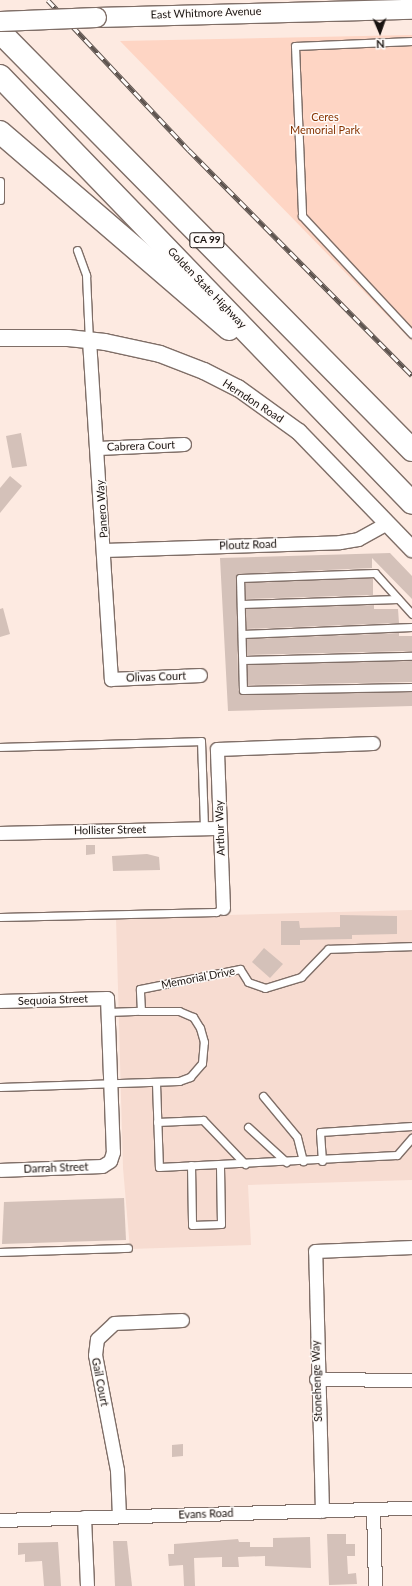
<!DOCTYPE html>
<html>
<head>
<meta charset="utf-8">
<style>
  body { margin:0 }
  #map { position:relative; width:412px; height:1586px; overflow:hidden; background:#fdeae1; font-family:Lato,sans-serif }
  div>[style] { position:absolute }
  .built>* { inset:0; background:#f7dcd1 }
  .green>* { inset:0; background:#fed5c4 }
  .building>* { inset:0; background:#d4c1b9 }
  .roads { filter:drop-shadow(1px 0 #7f6e67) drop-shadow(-1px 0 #7f6e67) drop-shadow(0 1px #7f6e67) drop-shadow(0 -1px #7f6e67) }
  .service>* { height:7px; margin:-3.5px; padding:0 3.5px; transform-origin:3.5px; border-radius:3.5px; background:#fff }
  .minor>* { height:13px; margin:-6.5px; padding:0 6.5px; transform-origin:6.5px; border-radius:6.5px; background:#fff }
  .tertiary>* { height:16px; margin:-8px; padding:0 8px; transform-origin:8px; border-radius:8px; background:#fff }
  .secondary>* { height:19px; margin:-9.5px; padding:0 9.5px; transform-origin:9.5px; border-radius:9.5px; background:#fff }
  .motorway>* { height:22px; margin:-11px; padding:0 11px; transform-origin:11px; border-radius:11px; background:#fff }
  .rail>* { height:4.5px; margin-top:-2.25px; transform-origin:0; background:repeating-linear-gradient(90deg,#fffbf9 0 9px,#5d534e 0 18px); box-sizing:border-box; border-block:1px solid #5d534e }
  .bridges { filter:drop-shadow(1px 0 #7f6e67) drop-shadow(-1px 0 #7f6e67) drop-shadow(0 1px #7f6e67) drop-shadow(0 -1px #7f6e67) }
  .secondary-bridge>* { height:19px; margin:-9.5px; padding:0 9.5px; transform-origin:9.5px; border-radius:9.5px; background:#fff }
  span { translate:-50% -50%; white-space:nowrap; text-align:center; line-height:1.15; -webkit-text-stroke:3px #fffbf9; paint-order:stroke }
  .shield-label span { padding:1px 3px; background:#fffbf9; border:1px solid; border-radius:3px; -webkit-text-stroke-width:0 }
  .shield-label { font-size:10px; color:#191310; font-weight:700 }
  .street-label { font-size:11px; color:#191310 }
  .park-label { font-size:11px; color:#863402 }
  .north { position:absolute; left:360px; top:12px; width:40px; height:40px; -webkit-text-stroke:3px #fffbf9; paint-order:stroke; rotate:178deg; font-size:11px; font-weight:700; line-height:16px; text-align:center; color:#191310 }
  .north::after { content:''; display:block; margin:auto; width:14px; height:18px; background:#191310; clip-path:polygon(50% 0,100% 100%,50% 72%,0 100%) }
</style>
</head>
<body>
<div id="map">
  <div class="built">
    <div style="clip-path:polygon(412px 910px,412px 1180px,248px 1185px,251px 1245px,130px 1249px,123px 1168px,116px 918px)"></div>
  </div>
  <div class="green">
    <div style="clip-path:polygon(412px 35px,412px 341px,120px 41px)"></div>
  </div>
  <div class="building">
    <div style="clip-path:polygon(21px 433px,27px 466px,12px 468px,6px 436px)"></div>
    <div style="clip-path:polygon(10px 476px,22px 486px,0 513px,0 488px)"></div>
    <div style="clip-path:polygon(390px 553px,412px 576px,412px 599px,372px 558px,372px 568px,237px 574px,238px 690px,243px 695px,412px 692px,412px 706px,228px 711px,220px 558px)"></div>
    <div style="clip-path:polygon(373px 578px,373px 595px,246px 599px,245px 583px)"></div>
    <div style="clip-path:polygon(374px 605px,374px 609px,398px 609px,399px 623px,246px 629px,246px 609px)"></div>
    <div style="clip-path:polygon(3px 608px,10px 634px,0 637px,0 609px)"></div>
    <div style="clip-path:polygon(399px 633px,399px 636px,412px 636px,412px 651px,247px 655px,247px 639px)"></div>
    <div style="clip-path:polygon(412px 661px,412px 682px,248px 685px,247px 665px)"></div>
    <div style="clip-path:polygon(86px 845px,95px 845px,95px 854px,86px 855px)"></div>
    <div style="clip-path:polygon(147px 854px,159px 857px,160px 870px,113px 871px,112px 856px)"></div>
    <div style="clip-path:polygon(340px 915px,397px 916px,397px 934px,352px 935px,352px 939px,300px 940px,300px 945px,281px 945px,281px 921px,299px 921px,300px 928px,340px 927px)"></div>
    <div style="clip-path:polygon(264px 948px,283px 964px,270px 978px,252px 962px)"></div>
    <div style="clip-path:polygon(124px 1198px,126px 1240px,2px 1244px,4px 1202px)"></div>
    <div style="clip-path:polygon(183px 1444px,183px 1456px,172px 1457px,172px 1445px)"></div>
    <div style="clip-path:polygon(327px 1534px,346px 1534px,346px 1544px,355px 1544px,355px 1556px,347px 1556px,348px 1574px,356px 1573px,357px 1584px,329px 1585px)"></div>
    <div style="clip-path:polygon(310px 1537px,311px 1568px,265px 1566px,265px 1556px,238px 1557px,239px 1567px,222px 1567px,222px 1557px,194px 1558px,195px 1586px,184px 1586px,183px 1565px,169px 1566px,168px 1554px,174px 1554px,174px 1544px,238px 1539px,239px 1542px,250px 1542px,250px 1547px,273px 1547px,273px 1538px)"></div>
    <div style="clip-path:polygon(113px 1541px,127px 1541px,132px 1586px,115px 1586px)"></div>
    <div style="clip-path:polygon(58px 1542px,61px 1586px,44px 1586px,42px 1561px,25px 1562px,25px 1554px,18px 1555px,18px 1543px)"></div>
  </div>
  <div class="roads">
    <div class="service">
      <div style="left:412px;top:41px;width:117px;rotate:177.6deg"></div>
      <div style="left:295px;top:46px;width:170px;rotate:87.6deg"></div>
      <div style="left:302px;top:216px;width:161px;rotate:47deg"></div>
      <div style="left:0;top:181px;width:19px;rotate:90deg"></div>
      <div style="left:77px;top:250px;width:27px;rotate:70deg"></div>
      <div style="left:86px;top:275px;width:65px;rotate:87.4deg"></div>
      <div style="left:241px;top:604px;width:157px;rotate:-1.8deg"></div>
      <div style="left:412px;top:614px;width:55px;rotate:-132.1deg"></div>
      <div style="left:375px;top:573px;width:135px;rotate:177.9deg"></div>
      <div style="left:240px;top:578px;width:112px;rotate:88.5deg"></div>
      <div style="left:243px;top:690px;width:169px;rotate:-1deg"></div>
      <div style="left:242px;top:634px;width:170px;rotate:-2.4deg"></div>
      <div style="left:243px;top:660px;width:169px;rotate:-1.4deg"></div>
      <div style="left:0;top:747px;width:201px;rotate:-1.7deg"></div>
      <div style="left:201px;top:741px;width:87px;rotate:88deg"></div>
      <div style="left:0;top:917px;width:216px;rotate:-1.3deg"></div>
      <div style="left:216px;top:912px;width:8px;rotate:-30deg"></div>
      <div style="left:107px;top:1012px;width:34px;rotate:-2deg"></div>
      <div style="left:156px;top:1083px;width:84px;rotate:88deg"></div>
      <div style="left:159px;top:1167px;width:238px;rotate:-2.9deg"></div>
      <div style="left:397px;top:1155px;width:23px;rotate:-49deg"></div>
      <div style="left:0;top:1087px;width:179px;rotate:-1.9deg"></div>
      <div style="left:179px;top:1081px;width:12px;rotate:-20deg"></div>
      <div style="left:190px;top:1077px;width:18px;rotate:-49deg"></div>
      <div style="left:202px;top:1063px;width:21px;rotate:-85deg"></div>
      <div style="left:204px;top:1042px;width:15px;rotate:-106deg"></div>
      <div style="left:200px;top:1028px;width:13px;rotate:-122deg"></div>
      <div style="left:193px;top:1017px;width:15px;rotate:-157deg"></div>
      <div style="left:179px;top:1011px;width:38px;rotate:180deg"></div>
      <div style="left:141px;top:1011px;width:22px;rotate:-93deg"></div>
      <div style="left:140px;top:989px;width:102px;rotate:-11.3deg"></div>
      <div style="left:240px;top:969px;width:15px;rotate:58deg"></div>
      <div style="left:248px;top:982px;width:18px;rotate:19deg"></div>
      <div style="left:265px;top:988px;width:38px;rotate:-17deg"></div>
      <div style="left:301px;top:977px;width:39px;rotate:-46deg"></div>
      <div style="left:328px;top:949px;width:84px;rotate:-2deg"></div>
      <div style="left:263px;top:1096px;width:53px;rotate:50.3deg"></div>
      <div style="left:297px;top:1137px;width:25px;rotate:76deg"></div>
      <div style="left:157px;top:1122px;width:46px;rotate:-2.5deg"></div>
      <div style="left:203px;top:1120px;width:61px;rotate:46.3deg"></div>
      <div style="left:248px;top:1127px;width:52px;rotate:42.6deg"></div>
      <div style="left:322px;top:1161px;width:29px;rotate:-94deg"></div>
      <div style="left:320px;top:1132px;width:92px;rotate:-3.7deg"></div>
      <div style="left:191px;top:1165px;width:60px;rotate:89deg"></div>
      <div style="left:192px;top:1225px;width:29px;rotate:-2deg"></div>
      <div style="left:221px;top:1224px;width:60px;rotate:-91deg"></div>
      <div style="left:0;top:1252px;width:128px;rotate:-1.8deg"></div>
    </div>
    <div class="minor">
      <div style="left:89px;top:340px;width:340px;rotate:86.3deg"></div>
      <div style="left:111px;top:679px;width:89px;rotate:-2.6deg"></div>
      <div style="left:98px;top:448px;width:86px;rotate:-2.7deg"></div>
      <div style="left:104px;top:550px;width:236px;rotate:-1.9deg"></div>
      <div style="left:340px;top:542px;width:18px;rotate:-9deg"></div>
      <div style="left:358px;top:539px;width:33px;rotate:-29deg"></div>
      <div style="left:0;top:833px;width:220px;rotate:-1.3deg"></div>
      <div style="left:223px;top:908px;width:159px;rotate:-92.2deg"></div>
      <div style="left:217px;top:749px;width:156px;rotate:-2.2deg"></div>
      <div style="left:0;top:1001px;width:107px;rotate:-1.6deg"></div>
      <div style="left:107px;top:998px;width:154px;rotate:87.8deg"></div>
      <div style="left:113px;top:1152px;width:9px;rotate:108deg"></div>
      <div style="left:110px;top:1161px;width:9px;rotate:148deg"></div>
      <div style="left:102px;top:1166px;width:102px;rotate:177.8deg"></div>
      <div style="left:316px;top:1379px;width:95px;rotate:0.6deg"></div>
      <div style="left:373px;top:1509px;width:77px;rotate:88.5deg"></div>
      <div style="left:322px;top:1511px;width:260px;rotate:-91.5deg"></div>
      <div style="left:315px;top:1251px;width:97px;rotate:-2.4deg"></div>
      <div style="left:119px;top:1516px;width:46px;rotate:-92.5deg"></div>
      <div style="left:117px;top:1470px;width:117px;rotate:-100.8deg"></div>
      <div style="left:95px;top:1355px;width:16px;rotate:-83deg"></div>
      <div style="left:97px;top:1339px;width:23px;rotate:-43deg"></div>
      <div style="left:114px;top:1323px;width:68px;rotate:-2.5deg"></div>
      <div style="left:84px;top:1517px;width:69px;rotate:87.5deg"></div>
      <div style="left:0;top:1520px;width:412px;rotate:-1.7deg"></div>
    </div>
    <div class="tertiary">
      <div style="left:0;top:338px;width:68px"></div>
      <div style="left:68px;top:338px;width:37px;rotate:6deg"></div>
      <div style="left:105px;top:342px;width:56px;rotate:12.3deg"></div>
      <div style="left:160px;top:354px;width:47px;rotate:21.1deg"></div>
      <div style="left:204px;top:371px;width:38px;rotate:27deg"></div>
      <div style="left:238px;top:388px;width:75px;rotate:35.8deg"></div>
      <div style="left:299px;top:432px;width:163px;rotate:46deg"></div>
    </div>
    <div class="secondary">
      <div style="left:96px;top:17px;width:316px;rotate:-1.5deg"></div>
    </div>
    <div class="motorway">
      <div style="left:0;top:32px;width:587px;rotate:45.41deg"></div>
      <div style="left:0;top:76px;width:593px;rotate:46.02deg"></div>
      <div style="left:0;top:132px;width:302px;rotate:40.7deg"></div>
    </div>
  </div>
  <div class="rail">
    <div style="left:48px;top:0;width:206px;rotate:46.8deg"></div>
    <div style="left:189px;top:150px;width:317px;rotate:45.3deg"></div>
  </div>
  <div class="bridges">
    <div class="secondary-bridge">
      <div style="left:0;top:21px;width:96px;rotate:-2.4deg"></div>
    </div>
  </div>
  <div class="shield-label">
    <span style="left:207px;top:240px">CA 99</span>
  </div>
  <div class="street-label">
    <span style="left:206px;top:13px;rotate:-2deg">East Whitmore Avenue</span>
    <span style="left:207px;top:288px;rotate:46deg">Golden State Highway</span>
    <span style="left:253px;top:401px;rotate:33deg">Herndon Road</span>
    <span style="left:141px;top:446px;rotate:-2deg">Cabrera Court</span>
    <span style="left:102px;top:509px;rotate:-94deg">Panero Way</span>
    <span style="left:248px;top:545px;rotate:-2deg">Ploutz Road</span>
    <span style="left:156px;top:677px;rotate:-2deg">Olivas Court</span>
    <span style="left:220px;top:828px;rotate:-92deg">Arthur Way</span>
    <span style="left:110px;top:830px;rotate:-1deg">Hollister Street</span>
    <span style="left:198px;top:978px;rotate:-11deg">Memorial Drive</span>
    <span style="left:53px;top:1000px;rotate:-2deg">Sequoia Street</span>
    <span style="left:56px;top:1168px;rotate:-2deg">Darrah Street</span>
    <span style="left:317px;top:1381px;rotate:-92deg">Stonehenge Way</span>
    <span style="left:100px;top:1382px;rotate:79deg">Gail Court</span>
    <span style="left:206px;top:1514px;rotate:-2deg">Evans Road</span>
  </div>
  <div class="park-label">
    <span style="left:325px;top:124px">Ceres<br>Memorial Park</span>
  </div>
  <div class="north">N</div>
</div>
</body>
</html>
